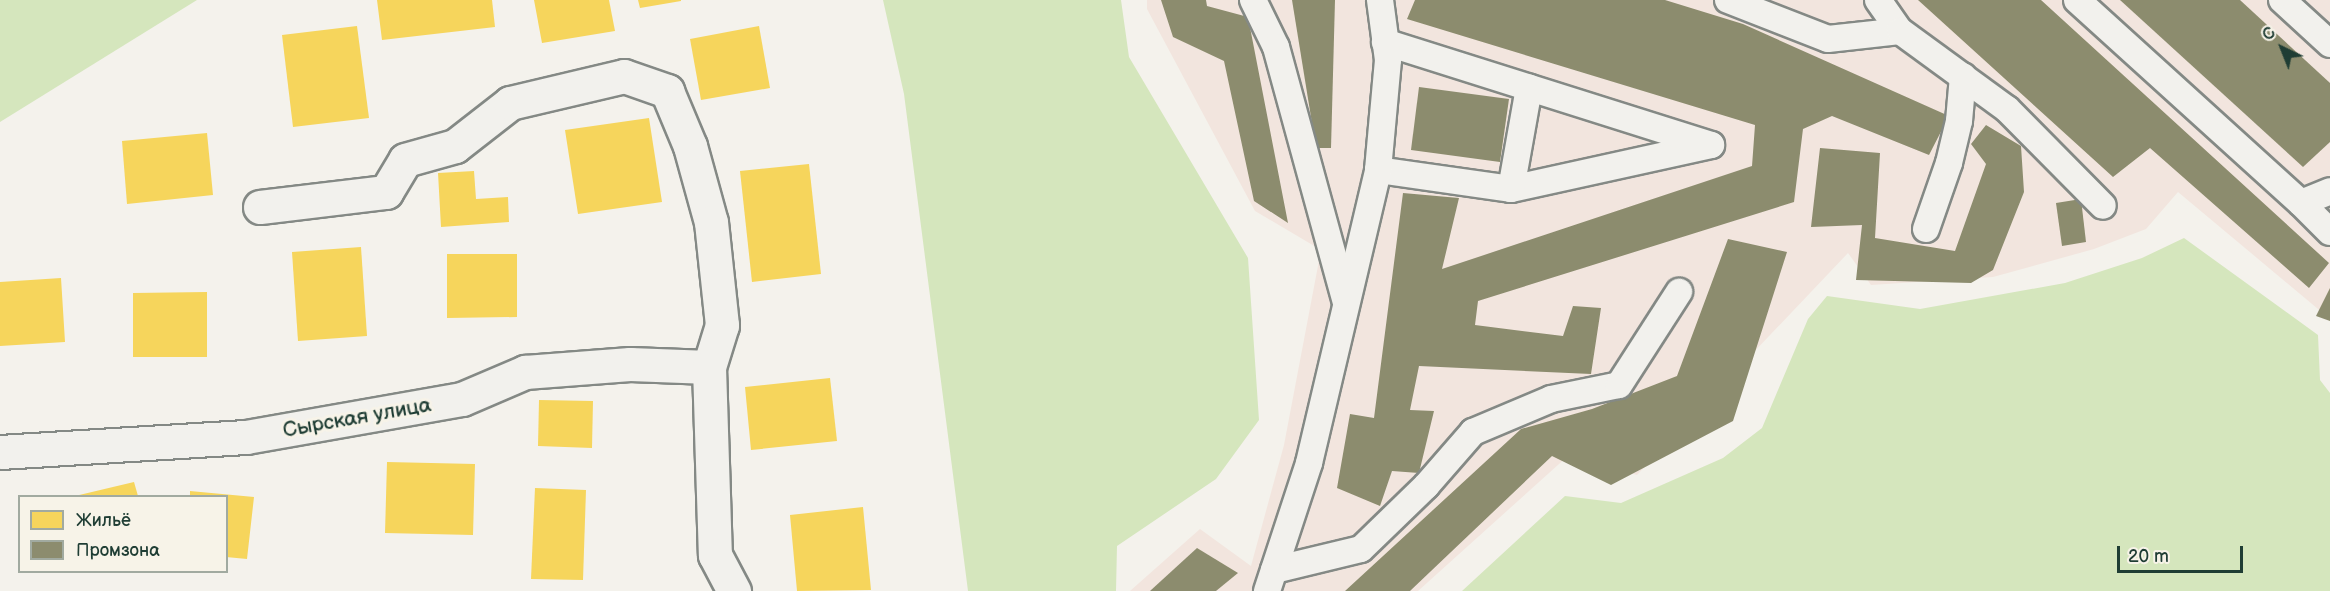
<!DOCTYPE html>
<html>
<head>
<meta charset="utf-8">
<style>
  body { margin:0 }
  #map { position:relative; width:2330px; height:591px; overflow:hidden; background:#f4f2ec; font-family:"Balsamiq Sans",sans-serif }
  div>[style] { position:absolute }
  .built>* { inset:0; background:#f2e5de }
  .green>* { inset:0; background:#d5e6bd }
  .homes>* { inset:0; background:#f6d55c }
  .industry>* { inset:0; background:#8c8c6e }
  .roads { filter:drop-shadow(2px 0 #848985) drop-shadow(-2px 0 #848985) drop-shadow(0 2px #848985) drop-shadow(0 -2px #848985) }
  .service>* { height:26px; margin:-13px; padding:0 13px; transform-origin:13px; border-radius:13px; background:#f2f1ed }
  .minor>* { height:33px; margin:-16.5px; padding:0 16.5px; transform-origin:16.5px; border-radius:16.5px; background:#f2f1ed }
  span { translate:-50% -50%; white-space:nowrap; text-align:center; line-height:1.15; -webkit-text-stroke:6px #f7f3e8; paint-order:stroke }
  .street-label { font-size:21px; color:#1f3d34 }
  .legend { position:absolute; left:18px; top:495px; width:210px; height:78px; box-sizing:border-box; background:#f7f3e8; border:2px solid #a1aaa0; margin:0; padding:8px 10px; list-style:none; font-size:18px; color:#1f3d34 }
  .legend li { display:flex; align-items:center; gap:12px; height:30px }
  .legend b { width:30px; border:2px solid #a1aaa0 }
  .north { position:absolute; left:2252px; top:18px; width:60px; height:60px; -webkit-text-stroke:4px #f7f3e8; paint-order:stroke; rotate:317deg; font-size:16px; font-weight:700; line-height:24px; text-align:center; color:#1f3d34 }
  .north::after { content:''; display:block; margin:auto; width:21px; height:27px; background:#1f3d34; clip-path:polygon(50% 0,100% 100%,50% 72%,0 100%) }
  .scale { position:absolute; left:2117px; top:546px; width:126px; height:27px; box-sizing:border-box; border:3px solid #1f3d34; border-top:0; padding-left:8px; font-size:18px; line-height:21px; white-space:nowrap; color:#1f3d34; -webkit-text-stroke:4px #f7f3e8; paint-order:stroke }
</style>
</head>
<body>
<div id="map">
  <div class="built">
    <div style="clip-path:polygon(1147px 0,2330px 0,2330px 319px,2178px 192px,2146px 229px,2094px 249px,1993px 277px,1871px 285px,1848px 253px,1637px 475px,1569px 455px,1418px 591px,1130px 591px,1200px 529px,1251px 566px,1284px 445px,1321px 250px,1255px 211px,1147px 9px)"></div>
  </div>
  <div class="green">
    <div style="clip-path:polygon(0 0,197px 0,0 122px)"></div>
    <div style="clip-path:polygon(883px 0,1121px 0,1129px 57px,1248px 258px,1259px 420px,1216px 479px,1117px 546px,1116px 591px,968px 591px,904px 94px)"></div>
    <div style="clip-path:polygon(2184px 238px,2318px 335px,2320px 380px,2330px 393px,2330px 591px,1462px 591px,1565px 496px,1621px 503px,1723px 458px,1762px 428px,1808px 319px,1827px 296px,1920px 309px,2065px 283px,2142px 258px)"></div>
  </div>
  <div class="homes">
    <div style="clip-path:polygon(377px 0,492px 0,495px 27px,382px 40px)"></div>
    <div style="clip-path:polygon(534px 0,609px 0,615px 31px,542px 43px)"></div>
    <div style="clip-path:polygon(638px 0,681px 0,681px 1px,640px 8px)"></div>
    <div style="clip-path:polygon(357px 26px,369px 118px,293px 127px,282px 35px)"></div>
    <div style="clip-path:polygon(759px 26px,770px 88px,701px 100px,690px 39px)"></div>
    <div style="clip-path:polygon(649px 118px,662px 202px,578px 214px,565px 130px)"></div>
    <div style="clip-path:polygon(207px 133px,213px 195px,127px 204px,122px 141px)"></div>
    <div style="clip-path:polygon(809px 164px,821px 274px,752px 282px,740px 171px)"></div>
    <div style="clip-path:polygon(474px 171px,476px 199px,508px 197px,509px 222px,441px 227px,438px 173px)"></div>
    <div style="clip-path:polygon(361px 247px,367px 336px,298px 341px,292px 252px)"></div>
    <div style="clip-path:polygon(447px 254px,517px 254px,517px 317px,447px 318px)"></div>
    <div style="clip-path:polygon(61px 278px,65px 342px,0 346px,0 282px)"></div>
    <div style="clip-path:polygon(207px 292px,207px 357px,133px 357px,133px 293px)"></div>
    <div style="clip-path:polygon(830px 378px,837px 441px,751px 450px,745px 387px)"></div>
    <div style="clip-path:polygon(539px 400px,593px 401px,592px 448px,538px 446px)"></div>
    <div style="clip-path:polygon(387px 462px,475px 464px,473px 535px,385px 533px)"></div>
    <div style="clip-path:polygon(134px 482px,138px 496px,75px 496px)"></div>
    <div style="clip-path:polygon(535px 488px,586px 490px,583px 580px,531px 579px)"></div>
    <div style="clip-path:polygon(190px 491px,254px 497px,247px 559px,226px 557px,226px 496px,190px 496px)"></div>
    <div style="clip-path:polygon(863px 507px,871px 590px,797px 591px,790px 515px)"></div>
  </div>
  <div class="industry">
    <div style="clip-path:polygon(1161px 0,1206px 0,1207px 6px,1248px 17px,1288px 223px,1254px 201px,1224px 61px,1173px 37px)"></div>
    <div style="clip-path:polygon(1292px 0,1335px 0,1331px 148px,1316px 148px)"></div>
    <div style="clip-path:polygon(1415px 0,1665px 0,1743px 24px,1949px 116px,1929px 155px,1832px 116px,1803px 129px,1794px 202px,1478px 301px,1475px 325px,1563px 336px,1573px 306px,1601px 308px,1591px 374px,1419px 366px,1410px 410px,1434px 411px,1419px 473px,1392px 471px,1380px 506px,1337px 488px,1350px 414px,1374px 418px,1403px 193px,1459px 198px,1442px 269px,1752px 166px,1755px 125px,1407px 19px)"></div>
    <div style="clip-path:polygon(1918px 0,2041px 0,2329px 263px,2309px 288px,2150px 148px,2113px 177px)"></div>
    <div style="clip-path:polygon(2120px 0,2240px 0,2330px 83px,2330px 142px,2303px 167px)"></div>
    <div style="clip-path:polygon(1419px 87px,1509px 99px,1500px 162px,1411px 150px)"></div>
    <div style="clip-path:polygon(1986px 125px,2021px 146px,2024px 192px,1993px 270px,1971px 283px,1856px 280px,1862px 225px,1811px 227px,1820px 148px,1880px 153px,1875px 238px,1955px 251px,1986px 164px,1971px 144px)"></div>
    <div style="clip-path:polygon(2081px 199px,2086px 242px,2062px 246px,2056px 203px)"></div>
    <div style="clip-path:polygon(1728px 239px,1787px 252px,1733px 421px,1611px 485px,1552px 456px,1410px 591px,1345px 591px,1521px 429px,1592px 409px,1677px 376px)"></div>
    <div style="clip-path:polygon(2330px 288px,2330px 321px,2316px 316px)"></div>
    <div style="clip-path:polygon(1197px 548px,1238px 573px,1216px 591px,1150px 591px)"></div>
  </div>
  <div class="roads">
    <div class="service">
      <div style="left:1253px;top:0;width:52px;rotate:63.9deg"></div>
      <div style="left:1276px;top:47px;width:265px;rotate:74.7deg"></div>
      <div style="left:1728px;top:0;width:107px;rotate:21.3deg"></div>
      <div style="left:1828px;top:39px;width:72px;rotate:-6.3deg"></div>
      <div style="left:1878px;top:0;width:38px;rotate:55deg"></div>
      <div style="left:1900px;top:31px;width:132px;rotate:36.1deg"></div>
      <div style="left:2007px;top:109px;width:136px;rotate:45.3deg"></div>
      <div style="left:2077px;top:0;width:302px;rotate:42.2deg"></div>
      <div style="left:2301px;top:203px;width:31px;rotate:-22deg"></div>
      <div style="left:2282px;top:0;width:65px;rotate:42.5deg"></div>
      <div style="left:1378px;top:170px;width:134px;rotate:8.1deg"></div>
      <div style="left:1511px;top:189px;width:205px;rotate:-12.4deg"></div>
      <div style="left:1711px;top:145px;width:342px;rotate:-162.5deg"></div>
      <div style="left:1511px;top:189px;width:103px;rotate:-79.9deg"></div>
      <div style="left:2301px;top:203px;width:41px;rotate:45deg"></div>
      <div style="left:1926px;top:229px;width:70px;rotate:-70.8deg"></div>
      <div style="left:1949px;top:163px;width:43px;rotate:-76.6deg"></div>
      <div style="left:1959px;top:121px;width:45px;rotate:-84.9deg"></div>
      <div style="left:1274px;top:570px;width:89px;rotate:-13.6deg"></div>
      <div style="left:1361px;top:549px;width:91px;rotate:-44.1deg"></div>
      <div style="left:1426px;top:486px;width:72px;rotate:-49deg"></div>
      <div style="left:1473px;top:432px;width:85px;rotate:-22.9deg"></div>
      <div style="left:1551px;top:399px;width:69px;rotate:-11.6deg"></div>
      <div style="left:1619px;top:385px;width:111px;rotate:-57.2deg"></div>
      <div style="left:1267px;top:591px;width:135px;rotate:-71.8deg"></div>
      <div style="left:1309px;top:463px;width:301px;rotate:-76.7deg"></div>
      <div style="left:1378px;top:170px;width:110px;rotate:-84.8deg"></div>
      <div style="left:1388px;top:60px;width:61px;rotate:-97.6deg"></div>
    </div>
    <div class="minor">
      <div style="left:260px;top:207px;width:127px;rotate:-6.8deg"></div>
      <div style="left:386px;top:192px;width:37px;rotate:-59deg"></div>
      <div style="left:405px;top:160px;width:52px;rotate:-15.6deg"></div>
      <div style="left:455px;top:146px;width:70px;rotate:-38deg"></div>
      <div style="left:510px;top:103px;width:117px;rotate:-13.3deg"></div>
      <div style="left:624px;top:76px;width:46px;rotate:19.2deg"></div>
      <div style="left:667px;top:91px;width:60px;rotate:67.3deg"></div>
      <div style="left:690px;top:146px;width:79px;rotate:74.6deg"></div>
      <div style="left:711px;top:222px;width:104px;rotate:83.9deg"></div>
      <div style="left:722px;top:325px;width:44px;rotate:107.2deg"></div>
      <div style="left:0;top:452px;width:246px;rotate:-3.5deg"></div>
      <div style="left:246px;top:437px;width:219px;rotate:-10deg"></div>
      <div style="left:462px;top:399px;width:69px;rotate:-23.2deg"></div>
      <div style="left:525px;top:372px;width:105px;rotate:-4.4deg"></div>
      <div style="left:630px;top:364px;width:79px;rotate:2.2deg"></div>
      <div style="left:709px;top:367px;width:188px;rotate:88.2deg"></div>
      <div style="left:715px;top:555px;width:41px;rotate:62.2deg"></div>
    </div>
  </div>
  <div class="street-label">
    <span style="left:357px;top:418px;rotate:-10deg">Сырская улица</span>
  </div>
  <ul class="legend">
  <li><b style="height:16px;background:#f6d55c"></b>Жильё</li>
  <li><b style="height:16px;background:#8c8c6e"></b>Промзона</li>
  </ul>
  <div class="north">С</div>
  <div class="scale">20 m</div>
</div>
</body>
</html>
